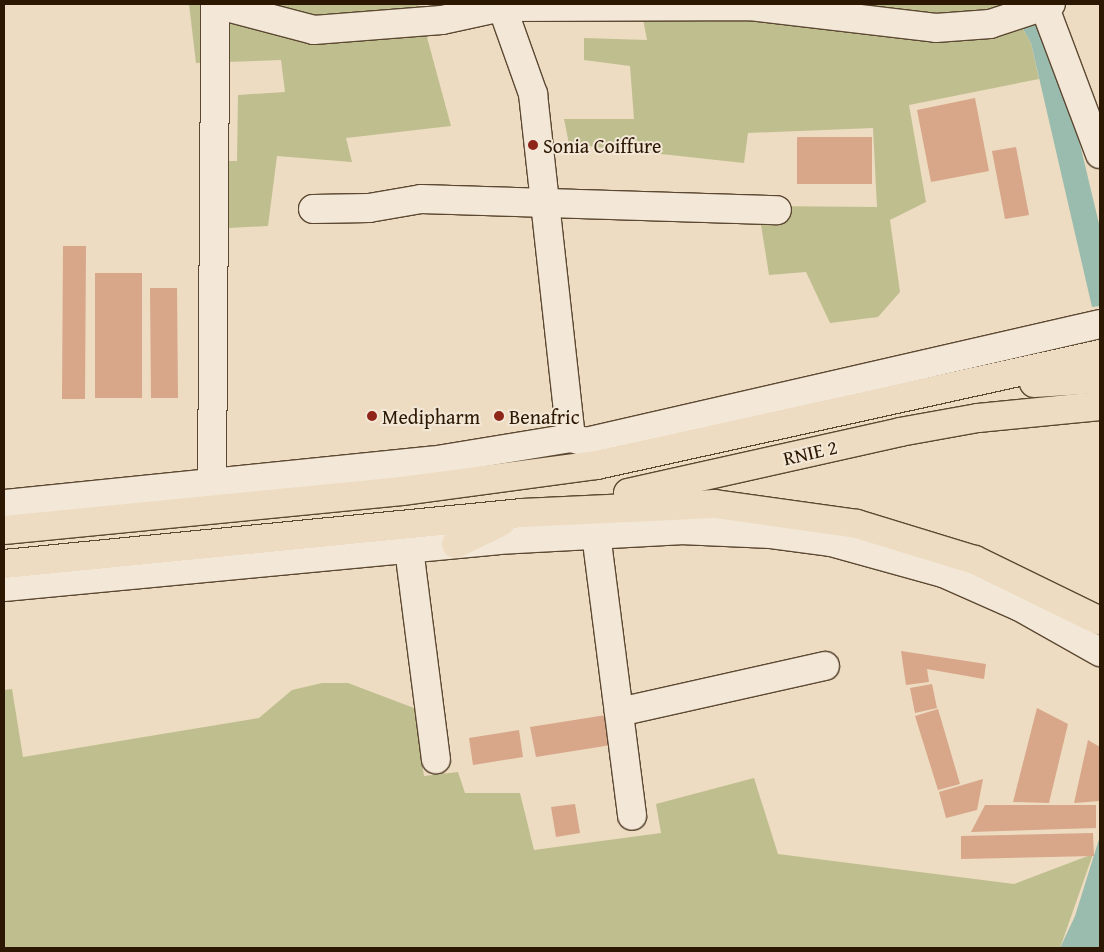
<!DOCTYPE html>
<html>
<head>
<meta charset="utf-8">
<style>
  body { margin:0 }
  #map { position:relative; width:1104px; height:952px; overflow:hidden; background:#eddcc1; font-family:"Gentium Book Plus",serif }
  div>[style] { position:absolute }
  .green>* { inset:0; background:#bfbe8e }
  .water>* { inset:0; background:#9abcae }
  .building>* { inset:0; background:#d8a689 }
  .roads { filter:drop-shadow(1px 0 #5c4832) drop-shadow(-1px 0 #5c4832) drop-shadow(0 1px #5c4832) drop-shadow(0 -1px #5c4832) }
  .minor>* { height:28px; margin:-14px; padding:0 14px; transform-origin:14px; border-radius:14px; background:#f3e8d7 }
  .highway>* { height:28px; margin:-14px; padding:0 14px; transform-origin:14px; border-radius:14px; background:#eddcc1 }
  .dots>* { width:14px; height:14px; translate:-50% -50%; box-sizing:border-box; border:2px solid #f3e8d7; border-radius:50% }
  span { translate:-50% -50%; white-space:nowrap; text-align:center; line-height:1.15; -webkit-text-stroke:4px #f3e8d7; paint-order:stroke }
  .poi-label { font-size:20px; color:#2c1702 }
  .left { translate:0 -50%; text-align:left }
  .street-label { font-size:20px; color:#2c1702 }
  .frame { position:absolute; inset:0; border:5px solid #2c1702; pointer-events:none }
</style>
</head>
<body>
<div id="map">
  <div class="green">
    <div style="clip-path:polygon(189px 4px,418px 4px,451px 126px,346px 138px,352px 162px,277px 156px,268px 226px,210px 229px,205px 161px,237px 161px,238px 95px,285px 92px,281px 60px,196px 63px)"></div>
    <div style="clip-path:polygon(586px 4px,1009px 4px,1031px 43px,1039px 79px,909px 105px,926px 202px,890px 220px,900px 292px,878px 317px,830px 323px,806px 272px,769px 275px,758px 206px,877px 207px,873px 128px,748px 133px,744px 163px,569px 144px,564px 119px,634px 119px,630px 66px,584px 60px,584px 38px,647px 40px,643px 19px)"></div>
    <div style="clip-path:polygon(322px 683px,348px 683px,414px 708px,424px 776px,458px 772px,465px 793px,520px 793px,534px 850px,661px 833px,656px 804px,754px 778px,778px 854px,1014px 884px,1093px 854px,1060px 948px,4px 948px,4px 690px,12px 689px,23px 757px,259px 718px,292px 690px)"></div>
  </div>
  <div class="water">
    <div style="clip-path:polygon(1009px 4px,1054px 35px,1100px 228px,1100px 306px,1092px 307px,1031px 43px)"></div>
    <div style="clip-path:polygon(1100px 836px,1100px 948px,1060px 948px,1075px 916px)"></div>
  </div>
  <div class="building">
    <div style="clip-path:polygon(975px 98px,989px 171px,931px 182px,917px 110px)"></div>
    <div style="clip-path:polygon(797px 137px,872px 137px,872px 184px,797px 184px)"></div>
    <div style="clip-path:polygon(1016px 147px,1029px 215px,1005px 219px,992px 151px)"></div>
    <div style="clip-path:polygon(63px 246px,86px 246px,85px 399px,62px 399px)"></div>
    <div style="clip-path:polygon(95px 273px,142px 273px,142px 398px,95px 398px)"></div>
    <div style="clip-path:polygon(150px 288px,177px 288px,178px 398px,151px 398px)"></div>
    <div style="clip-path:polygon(901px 651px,986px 664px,984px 679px,927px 669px,929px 682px,906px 685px)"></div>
    <div style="clip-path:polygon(932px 684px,937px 708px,915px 713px,910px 688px)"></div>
    <div style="clip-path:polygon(1037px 708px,1068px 724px,1049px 803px,1013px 802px)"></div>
    <div style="clip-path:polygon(938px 709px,960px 784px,938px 790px,915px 716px)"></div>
    <div style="clip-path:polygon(606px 715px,611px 745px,536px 757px,530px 727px)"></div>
    <div style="clip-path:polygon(519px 730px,523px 757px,473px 765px,469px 738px)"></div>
    <div style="clip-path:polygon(1088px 740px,1100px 747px,1100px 801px,1074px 803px)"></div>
    <div style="clip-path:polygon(983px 779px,977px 810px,946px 818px,939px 792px)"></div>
    <div style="clip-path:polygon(575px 804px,580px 833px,556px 837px,551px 807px)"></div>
    <div style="clip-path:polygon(985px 805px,1096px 805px,1096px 828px,971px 832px)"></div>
    <div style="clip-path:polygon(1093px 833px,1094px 856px,961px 859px,961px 836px)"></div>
  </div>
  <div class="roads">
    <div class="minor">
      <div style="left:215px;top:4px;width:102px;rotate:14.7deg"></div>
      <div style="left:314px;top:30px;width:128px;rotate:-4.5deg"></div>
      <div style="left:442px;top:20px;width:61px;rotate:-12.2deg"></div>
      <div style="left:502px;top:7px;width:248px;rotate:-0.2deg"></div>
      <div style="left:750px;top:6px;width:187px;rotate:6.7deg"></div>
      <div style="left:936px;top:28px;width:54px;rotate:-4.2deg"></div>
      <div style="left:990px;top:24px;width:64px;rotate:-18.2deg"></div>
      <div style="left:501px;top:4px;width:96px;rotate:70.4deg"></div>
      <div style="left:533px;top:94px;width:346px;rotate:83.7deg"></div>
      <div style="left:1045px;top:8px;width:156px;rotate:69.4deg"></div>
      <div style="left:313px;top:209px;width:56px;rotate:-1deg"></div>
      <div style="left:369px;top:208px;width:53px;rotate:-9.8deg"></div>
      <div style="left:421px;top:199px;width:356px;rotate:1.8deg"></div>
      <div style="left:212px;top:484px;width:480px;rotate:-89.6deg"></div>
      <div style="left:4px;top:504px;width:429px;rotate:-5.8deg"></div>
      <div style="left:431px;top:461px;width:142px;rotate:-9.3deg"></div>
      <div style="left:571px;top:438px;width:16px;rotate:15deg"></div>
      <div style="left:586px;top:442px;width:527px;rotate:-12.93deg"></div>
      <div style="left:596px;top:534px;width:284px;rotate:82.7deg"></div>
      <div style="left:409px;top:549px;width:212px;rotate:82.7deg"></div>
      <div style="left:4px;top:587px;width:496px;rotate:-5.4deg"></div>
      <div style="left:498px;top:540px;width:182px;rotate:-3.1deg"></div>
      <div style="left:680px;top:530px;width:91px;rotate:2.5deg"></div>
      <div style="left:771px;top:534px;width:61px;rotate:7.6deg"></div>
      <div style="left:831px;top:542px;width:116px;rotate:15.5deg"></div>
      <div style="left:943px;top:573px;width:84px;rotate:23.8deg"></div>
      <div style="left:1020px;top:607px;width:92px;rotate:29.4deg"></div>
      <div style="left:619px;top:712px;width:211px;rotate:-12.6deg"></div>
    </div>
    <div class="highway">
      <div style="left:1034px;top:383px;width:66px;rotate:-3.5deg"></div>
      <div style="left:628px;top:493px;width:279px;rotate:-12.6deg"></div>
      <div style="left:900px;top:432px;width:79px;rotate:-10.2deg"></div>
      <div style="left:978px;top:418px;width:123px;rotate:-5.6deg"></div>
      <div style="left:4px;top:530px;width:400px;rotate:-5.6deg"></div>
      <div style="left:402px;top:491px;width:197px;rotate:-7.6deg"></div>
      <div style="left:597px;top:465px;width:515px;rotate:-12.44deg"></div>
      <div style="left:456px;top:544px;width:50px;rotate:-26.1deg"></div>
      <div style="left:4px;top:564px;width:521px;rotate:-5.62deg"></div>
      <div style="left:522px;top:513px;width:193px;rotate:-2.7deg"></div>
      <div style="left:715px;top:504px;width:143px;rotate:8deg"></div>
      <div style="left:857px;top:524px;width:123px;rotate:17deg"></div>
      <div style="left:975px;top:560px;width:139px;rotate:26deg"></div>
    </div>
  </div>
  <div class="dots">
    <div style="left:533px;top:145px;background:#8f2418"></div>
    <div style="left:372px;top:416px;background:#8f2418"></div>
    <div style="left:499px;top:416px;background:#8f2418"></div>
  </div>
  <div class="poi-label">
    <span class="left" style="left:543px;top:145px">Sonia Coiffure</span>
    <span class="left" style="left:382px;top:416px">Medipharm</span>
    <span class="left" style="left:509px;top:416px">Benafric</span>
  </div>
  <div class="street-label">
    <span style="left:810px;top:452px;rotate:-13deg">RNIE 2</span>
  </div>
  <div class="frame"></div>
</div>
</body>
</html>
